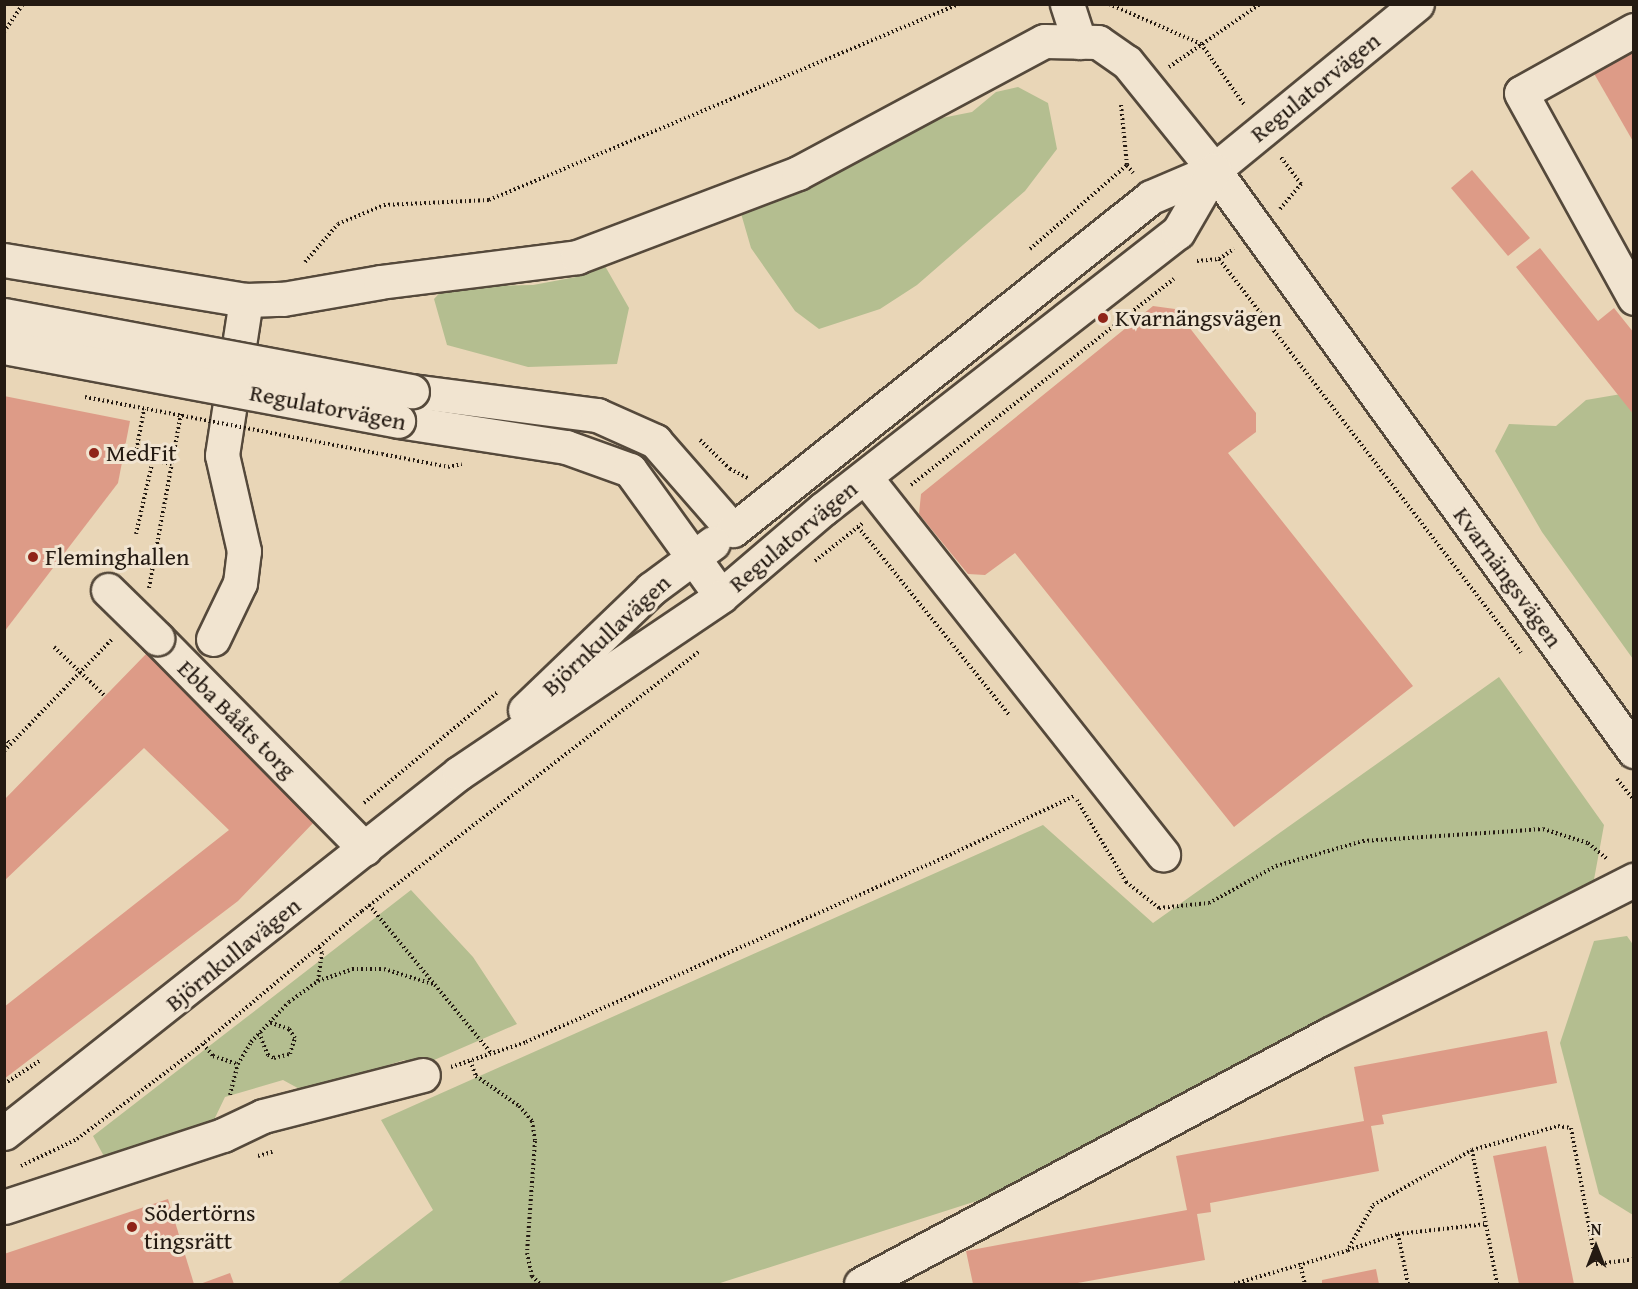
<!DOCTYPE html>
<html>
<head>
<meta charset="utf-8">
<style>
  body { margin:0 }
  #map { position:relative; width:1638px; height:1289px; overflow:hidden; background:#e9d6b7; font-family:"Gentium Book Plus",serif }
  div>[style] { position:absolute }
  .green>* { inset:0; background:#b4be90 }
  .building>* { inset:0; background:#dd9b87 }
  .path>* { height:4px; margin-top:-2px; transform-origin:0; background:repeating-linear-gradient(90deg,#241a12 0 1.5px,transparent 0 4.5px) }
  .roads { filter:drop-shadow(2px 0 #55493b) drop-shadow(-2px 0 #55493b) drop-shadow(0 2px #55493b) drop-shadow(0 -2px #55493b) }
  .minor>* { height:33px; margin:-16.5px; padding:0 16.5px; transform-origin:16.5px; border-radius:16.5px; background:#f1e4d0 }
  .path-bridge>* { height:4px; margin-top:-2px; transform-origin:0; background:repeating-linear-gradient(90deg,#241a12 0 1.5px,transparent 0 4.5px) }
  .bridges { filter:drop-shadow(2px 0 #55493b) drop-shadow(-2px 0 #55493b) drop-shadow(0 2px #55493b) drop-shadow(0 -2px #55493b) }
  .minor-bridge>* { height:33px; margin:-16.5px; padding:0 16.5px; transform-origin:16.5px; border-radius:16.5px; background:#f1e4d0 }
  .dots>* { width:16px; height:16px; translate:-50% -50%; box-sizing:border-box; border:3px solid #f1e4d0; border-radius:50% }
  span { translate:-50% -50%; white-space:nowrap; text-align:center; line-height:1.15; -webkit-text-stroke:6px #f1e4d0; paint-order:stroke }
  .street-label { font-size:24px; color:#241a12 }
  .poi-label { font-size:24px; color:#241a12 }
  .left { translate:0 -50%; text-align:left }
  .frame { position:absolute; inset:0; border:6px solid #241a12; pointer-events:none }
  .north { position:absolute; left:1566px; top:1217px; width:60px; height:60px; -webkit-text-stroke:4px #f1e4d0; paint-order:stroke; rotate:0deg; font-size:16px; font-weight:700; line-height:24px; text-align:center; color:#241a12 }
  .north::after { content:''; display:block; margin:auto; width:21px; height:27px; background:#241a12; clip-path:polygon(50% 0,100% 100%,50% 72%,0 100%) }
</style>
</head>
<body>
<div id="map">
  <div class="green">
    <div style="clip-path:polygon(1018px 87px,1048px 103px,1057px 149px,1025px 191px,917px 285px,880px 309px,819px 329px,795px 311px,751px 248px,740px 210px,901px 126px,972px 112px,996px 92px)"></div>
    <div style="clip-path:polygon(605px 266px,629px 308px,617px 364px,528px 367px,447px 345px,434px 299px,445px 287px,533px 285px,576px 277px)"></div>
    <div style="clip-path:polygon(1633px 392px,1633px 659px,1542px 532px,1495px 451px,1509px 424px,1556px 426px,1586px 400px)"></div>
    <div style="clip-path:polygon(1499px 677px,1604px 825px,1593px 885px,1027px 1185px,717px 1284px,337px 1284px,433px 1210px,381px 1120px,1043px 825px,1153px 923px)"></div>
    <div style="clip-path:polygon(411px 890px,473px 957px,517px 1024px,418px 1067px,404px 1060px,305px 1092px,283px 1080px,225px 1097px,213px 1122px,106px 1160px,93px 1136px)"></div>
    <div style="clip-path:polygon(1627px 936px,1634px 946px,1633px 1215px,1599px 1194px,1560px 1043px,1594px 941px)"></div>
  </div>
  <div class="building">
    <div style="clip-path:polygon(1634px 47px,1634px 143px,1592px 70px)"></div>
    <div style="clip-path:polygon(1472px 170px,1530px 238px,1508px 256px,1451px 188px)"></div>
    <div style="clip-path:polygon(1540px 248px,1598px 321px,1614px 308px,1634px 333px,1634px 415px,1516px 267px)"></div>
    <div style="clip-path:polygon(1153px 306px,1175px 309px,1256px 413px,1256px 432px,1228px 453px,1413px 686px,1234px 827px,1015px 553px,985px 575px,968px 574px,919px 514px,921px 494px)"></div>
    <div style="clip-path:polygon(4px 396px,130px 421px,118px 483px,4px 632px)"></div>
    <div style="clip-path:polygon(147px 653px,316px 820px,238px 901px,4px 1079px,4px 1007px,229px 830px,144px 748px,4px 881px,4px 800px)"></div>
    <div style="clip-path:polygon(1547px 1031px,1557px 1083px,1382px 1115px,1384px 1124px,1371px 1126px,1379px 1171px,1210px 1203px,1211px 1212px,1197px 1214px,1205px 1260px,1072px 1284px,973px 1284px,966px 1251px,1187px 1210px,1176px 1156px,1364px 1121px,1354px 1067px)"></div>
    <div style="clip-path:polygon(1546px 1146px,1574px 1284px,1519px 1284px,1493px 1156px)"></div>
    <div style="clip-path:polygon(168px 1199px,194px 1284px,4px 1284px,4px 1254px)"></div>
    <div style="clip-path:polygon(1376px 1269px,1379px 1284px,1322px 1284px,1322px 1280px)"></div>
    <div style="clip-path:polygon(230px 1273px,234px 1284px,200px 1284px)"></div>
  </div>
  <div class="path">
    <div style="left:1109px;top:4px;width:100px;rotate:23.5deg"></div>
    <div style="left:1201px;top:44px;width:76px;rotate:54.6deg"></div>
    <div style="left:4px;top:32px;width:34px;rotate:-56deg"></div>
    <div style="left:1169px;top:67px;width:111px;rotate:-34.7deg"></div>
    <div style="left:1121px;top:105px;width:60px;rotate:84.3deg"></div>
    <div style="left:1127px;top:165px;width:10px;rotate:53deg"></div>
    <div style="left:1280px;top:209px;width:33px;rotate:-50deg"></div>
    <div style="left:1301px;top:184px;width:35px;rotate:-127deg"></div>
    <div style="left:1030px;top:249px;width:128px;rotate:-40.9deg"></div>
    <div style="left:1219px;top:259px;width:496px;rotate:52.5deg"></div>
    <div style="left:1197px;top:261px;width:22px;rotate:-5deg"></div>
    <div style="left:1219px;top:259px;width:18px;rotate:-34deg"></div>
    <div style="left:305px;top:262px;width:50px;rotate:-49deg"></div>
    <div style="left:338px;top:224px;width:50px;rotate:-22.4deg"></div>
    <div style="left:384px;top:205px;width:105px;rotate:-2.7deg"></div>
    <div style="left:489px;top:200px;width:509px;rotate:-22.64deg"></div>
    <div style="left:700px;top:440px;width:42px;rotate:44deg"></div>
    <div style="left:730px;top:469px;width:20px;rotate:27deg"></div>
    <div style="left:382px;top:454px;width:67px;rotate:11.1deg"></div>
    <div style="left:448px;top:467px;width:14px;rotate:-12deg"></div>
    <div style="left:135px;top:458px;width:50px;rotate:-79.6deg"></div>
    <div style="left:911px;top:485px;width:334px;rotate:-38.1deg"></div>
    <div style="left:858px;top:527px;width:241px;rotate:51.2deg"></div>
    <div style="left:136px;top:534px;width:76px;rotate:-77.1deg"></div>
    <div style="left:153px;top:460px;width:19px;rotate:12deg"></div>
    <div style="left:815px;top:561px;width:61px;rotate:-38.4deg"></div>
    <div style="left:149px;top:588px;width:178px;rotate:-79.6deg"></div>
    <div style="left:4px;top:738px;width:9px;rotate:41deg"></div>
    <div style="left:4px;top:751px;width:156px;rotate:-46deg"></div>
    <div style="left:1617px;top:779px;width:27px;rotate:51deg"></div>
    <div style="left:1077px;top:800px;width:96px;rotate:59.1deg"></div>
    <div style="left:1126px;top:882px;width:42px;rotate:38.2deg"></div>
    <div style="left:1159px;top:908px;width:50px;rotate:-5.7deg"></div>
    <div style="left:1209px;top:903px;width:77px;rotate:-28.9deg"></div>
    <div style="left:1276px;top:866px;width:91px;rotate:-16deg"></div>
    <div style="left:1363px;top:841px;width:180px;rotate:-3.8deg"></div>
    <div style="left:1543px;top:829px;width:47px;rotate:17.3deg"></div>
    <div style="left:1588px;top:843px;width:25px;rotate:40deg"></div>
    <div style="left:364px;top:803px;width:175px;rotate:-39.7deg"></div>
    <div style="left:369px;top:905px;width:193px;rotate:50.5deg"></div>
    <div style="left:318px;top:981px;width:28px;rotate:-82deg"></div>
    <div style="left:322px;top:953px;width:7px;rotate:-117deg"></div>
    <div style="left:259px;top:1033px;width:24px;rotate:68deg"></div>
    <div style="left:268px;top:1055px;width:7px;rotate:27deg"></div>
    <div style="left:274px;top:1058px;width:16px;rotate:-14deg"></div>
    <div style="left:290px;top:1054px;width:17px;rotate:-73deg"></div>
    <div style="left:295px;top:1038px;width:11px;rotate:-124deg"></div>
    <div style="left:289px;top:1029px;width:21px;rotate:-161deg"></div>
    <div style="left:203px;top:1044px;width:16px;rotate:50deg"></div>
    <div style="left:213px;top:1056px;width:26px;rotate:18deg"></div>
    <div style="left:470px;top:1061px;width:16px;rotate:68deg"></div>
    <div style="left:476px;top:1076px;width:52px;rotate:34.9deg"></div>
    <div style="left:519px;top:1106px;width:20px;rotate:49deg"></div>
    <div style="left:532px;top:1121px;width:20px;rotate:81deg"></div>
    <div style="left:535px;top:1141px;width:112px;rotate:94.1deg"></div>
    <div style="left:527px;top:1253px;width:24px;rotate:78deg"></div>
    <div style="left:532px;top:1276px;width:11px;rotate:45deg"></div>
    <div style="left:451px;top:1067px;width:79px;rotate:-18.4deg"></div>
    <div style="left:526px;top:1042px;width:468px;rotate:-23.8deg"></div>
    <div style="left:954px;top:853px;width:133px;rotate:-25.4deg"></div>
    <div style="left:4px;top:1084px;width:44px;rotate:-33deg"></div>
    <div style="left:230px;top:1095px;width:32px;rotate:-76deg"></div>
    <div style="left:238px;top:1064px;width:26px;rotate:-59deg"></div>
    <div style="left:251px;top:1042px;width:55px;rotate:-46.5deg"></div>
    <div style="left:289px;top:1002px;width:36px;rotate:-36deg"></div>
    <div style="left:318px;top:981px;width:36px;rotate:-19deg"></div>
    <div style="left:352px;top:969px;width:32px"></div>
    <div style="left:384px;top:969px;width:54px;rotate:17.1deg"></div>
    <div style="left:1472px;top:1150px;width:89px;rotate:-15.6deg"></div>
    <div style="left:1558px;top:1126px;width:13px;rotate:9deg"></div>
    <div style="left:1571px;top:1128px;width:138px;rotate:79.6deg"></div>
    <div style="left:1596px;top:1264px;width:38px;rotate:-7deg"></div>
    <div style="left:258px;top:1156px;width:15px;rotate:-16deg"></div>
    <div style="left:21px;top:1166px;width:62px;rotate:-25.7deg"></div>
    <div style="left:77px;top:1139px;width:151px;rotate:-36.9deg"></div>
    <div style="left:198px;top:1048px;width:214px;rotate:-39.9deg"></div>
    <div style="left:362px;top:911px;width:426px;rotate:-37.6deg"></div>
    <div style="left:1398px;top:1234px;width:51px;rotate:78.7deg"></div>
    <div style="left:1348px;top:1250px;width:52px;rotate:-17.7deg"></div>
    <div style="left:1398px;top:1234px;width:89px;rotate:-6.5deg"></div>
    <div style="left:1300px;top:1263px;width:22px;rotate:77deg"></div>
    <div style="left:1234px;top:1284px;width:118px;rotate:-16.3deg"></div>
    <div style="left:1347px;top:1251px;width:53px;rotate:-60.5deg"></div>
    <div style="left:1373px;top:1205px;width:113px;rotate:-29.1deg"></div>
    <div style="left:1472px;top:1150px;width:136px;rotate:79.4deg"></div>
  </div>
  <div class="roads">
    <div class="minor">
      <div style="left:1067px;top:4px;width:40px;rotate:72deg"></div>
      <div style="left:1634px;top:30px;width:129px;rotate:150.9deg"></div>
      <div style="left:1521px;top:93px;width:234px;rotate:61.1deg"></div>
      <div style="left:4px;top:260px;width:245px;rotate:9.4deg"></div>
      <div style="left:246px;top:300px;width:37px;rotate:-2deg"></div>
      <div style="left:283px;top:299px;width:98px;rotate:-9.9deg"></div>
      <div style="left:380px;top:282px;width:199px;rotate:-7.2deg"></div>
      <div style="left:577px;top:257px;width:236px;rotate:-20.8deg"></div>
      <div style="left:798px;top:173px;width:279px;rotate:-28.2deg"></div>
      <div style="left:1044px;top:41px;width:54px;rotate:1.1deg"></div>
      <div style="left:1098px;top:42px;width:35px;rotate:35deg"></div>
      <div style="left:1127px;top:62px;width:139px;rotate:51.1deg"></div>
      <div style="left:1214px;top:170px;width:717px;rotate:54.14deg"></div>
      <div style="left:412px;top:391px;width:187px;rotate:7.4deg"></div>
      <div style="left:597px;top:415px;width:64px;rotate:24.1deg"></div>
      <div style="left:655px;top:441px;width:118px;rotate:48.8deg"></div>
      <div style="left:733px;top:530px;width:534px;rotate:-38.54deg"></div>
      <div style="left:1151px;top:197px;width:69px;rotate:-23.2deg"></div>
      <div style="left:1214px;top:170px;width:262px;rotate:-39.3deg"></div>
      <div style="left:398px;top:421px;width:170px;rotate:8.8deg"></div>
      <div style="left:566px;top:447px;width:68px;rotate:19.8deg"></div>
      <div style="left:630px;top:470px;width:155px;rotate:54.2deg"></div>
      <div style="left:721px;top:596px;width:134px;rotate:-40.5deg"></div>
      <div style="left:823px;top:509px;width:450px;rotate:-38deg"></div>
      <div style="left:1178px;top:232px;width:72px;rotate:-59.9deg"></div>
      <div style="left:865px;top:477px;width:481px;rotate:51.7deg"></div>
      <div style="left:157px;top:638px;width:296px;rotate:45.4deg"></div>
      <div style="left:213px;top:639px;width:62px;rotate:-64.3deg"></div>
      <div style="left:240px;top:583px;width:32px;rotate:-83deg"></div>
      <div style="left:244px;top:551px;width:98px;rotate:-102.9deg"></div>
      <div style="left:222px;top:455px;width:157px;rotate:-81.2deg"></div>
      <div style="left:525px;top:710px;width:175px;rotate:-43.8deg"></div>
      <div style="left:651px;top:589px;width:77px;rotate:-36.6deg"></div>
      <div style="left:4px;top:1133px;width:580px;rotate:-38.35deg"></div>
      <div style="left:459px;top:773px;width:316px;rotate:-34deg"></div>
      <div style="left:4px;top:1207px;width:231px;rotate:-18.2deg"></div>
      <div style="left:223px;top:1135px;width:44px;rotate:-25.4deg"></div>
      <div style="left:263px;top:1116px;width:165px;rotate:-14.4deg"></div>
      <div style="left:861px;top:1284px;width:531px;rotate:-28.06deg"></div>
      <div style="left:1330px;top:1034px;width:341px;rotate:-26.9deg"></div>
    </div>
  </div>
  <div class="path-bridge">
    <div style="left:85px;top:397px;width:302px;rotate:10.9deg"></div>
    <div style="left:54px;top:647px;width:71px;rotate:43.9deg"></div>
  </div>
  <div class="bridges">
    <div class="minor-bridge">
      <div style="left:4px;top:315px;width:415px;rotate:10.6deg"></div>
      <div style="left:4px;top:347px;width:401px;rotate:10.6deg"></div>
      <div style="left:108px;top:590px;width:69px;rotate:44.4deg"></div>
    </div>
  </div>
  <div class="dots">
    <div style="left:1103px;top:318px;background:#8f2418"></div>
    <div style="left:94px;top:453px;background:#8f2418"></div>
    <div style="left:33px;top:557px;background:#8f2418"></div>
    <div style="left:132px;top:1227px;background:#8f2418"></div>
  </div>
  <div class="street-label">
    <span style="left:1315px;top:87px;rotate:-39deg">Regulatorvägen</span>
    <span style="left:328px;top:407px;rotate:11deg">Regulatorvägen</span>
    <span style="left:793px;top:536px;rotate:-40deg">Regulatorvägen</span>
    <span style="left:1508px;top:577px;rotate:54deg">Kvarnängsvägen</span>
    <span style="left:606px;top:635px;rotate:-43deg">Björnkullavägen</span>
    <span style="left:237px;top:719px;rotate:45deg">Ebba Bååts torg</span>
    <span style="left:233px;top:954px;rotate:-39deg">Björnkullavägen</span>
  </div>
  <div class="poi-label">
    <span class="left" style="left:1115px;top:318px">Kvarnängsvägen</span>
    <span class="left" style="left:106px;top:453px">MedFit</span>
    <span class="left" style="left:45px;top:557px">Fleminghallen</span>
    <span class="left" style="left:144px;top:1227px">Södertörns<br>tingsrätt</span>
  </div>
  <div class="frame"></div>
  <div class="north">N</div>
</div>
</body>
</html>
